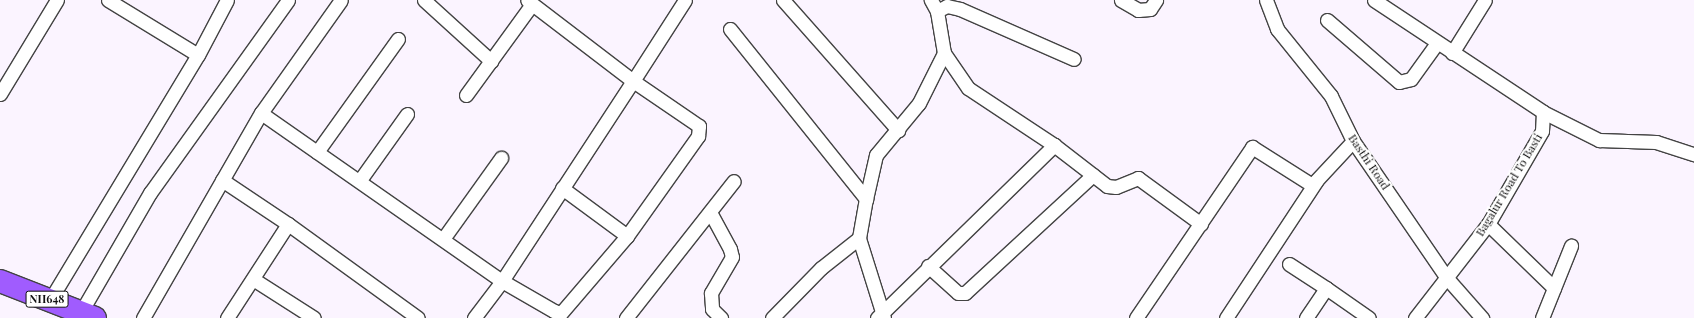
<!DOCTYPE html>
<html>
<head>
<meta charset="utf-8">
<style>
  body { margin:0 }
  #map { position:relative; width:1694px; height:318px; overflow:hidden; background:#fbf4ff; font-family:"Playfair Display",serif }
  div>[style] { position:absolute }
  .roads { filter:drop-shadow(1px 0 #434343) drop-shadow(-1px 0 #434343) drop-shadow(0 1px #434343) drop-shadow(0 -1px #434343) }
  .minor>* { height:13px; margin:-6.5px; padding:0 6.5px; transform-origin:6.5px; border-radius:6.5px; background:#fff }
  .trunk>* { height:22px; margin:-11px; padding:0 11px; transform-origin:11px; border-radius:11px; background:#a05cfe }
  span { translate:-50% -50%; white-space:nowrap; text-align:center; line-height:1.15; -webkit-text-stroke:4px #fff; paint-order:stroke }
  .shield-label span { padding:1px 3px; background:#fff; border:1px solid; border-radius:3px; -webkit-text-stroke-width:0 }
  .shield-label { font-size:11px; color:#101010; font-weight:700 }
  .street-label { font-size:12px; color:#101010 }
</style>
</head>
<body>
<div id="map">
  <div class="roads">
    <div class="minor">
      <div style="left:108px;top:0;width:105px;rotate:31.4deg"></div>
      <div style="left:424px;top:0;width:91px;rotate:42.3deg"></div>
      <div style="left:783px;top:0;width:174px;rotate:48.5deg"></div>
      <div style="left:1121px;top:0;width:20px;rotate:30deg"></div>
      <div style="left:1138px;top:10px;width:12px;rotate:-5deg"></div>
      <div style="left:1150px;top:9px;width:11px;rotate:-56deg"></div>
      <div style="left:1266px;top:0;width:31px;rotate:69deg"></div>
      <div style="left:1277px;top:29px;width:86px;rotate:51.1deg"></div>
      <div style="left:1331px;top:96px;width:50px;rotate:63.9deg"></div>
      <div style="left:1353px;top:141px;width:165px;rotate:55.6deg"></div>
      <div style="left:1446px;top:277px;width:55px;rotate:48.7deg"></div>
      <div style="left:1374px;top:0;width:203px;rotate:33.5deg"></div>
      <div style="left:1543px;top:112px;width:19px;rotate:93deg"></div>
      <div style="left:1542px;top:131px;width:108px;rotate:120.1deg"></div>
      <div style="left:1488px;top:224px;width:119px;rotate:127.8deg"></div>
      <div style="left:937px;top:11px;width:11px;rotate:-27deg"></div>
      <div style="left:947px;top:6px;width:13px;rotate:13deg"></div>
      <div style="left:960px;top:9px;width:124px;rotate:23.7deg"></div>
      <div style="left:1327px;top:20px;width:95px;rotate:40.7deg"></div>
      <div style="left:1399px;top:82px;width:12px;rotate:-14deg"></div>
      <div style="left:1411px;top:79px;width:44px;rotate:-54.2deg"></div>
      <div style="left:730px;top:29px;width:218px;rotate:51.3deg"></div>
      <div style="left:1452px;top:53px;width:62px;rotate:-58.1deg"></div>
      <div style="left:0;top:94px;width:110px;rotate:-58.8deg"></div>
      <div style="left:466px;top:95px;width:112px;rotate:-54deg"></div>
      <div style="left:1543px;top:112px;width:63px;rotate:26.6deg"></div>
      <div style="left:1599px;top:140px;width:57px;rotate:2deg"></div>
      <div style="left:1656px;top:142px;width:40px;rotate:18deg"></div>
      <div style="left:261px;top:113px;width:138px;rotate:-54.7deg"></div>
      <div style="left:1054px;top:145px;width:67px;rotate:37.7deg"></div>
      <div style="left:1107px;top:186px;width:9px;rotate:6deg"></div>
      <div style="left:1116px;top:187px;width:24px;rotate:-22deg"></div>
      <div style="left:1138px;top:178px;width:78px;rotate:36.1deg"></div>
      <div style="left:317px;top:152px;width:139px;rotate:-54.4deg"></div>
      <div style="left:222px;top:180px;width:79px;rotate:33.7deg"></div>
      <div style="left:360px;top:180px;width:81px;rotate:-54.5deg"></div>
      <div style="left:562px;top:188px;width:81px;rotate:36.4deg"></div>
      <div style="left:710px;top:212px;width:42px;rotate:61.6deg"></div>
      <div style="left:730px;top:249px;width:8px;rotate:76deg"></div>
      <div style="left:732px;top:257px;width:42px;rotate:120.3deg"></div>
      <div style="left:711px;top:293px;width:16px;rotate:86deg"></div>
      <div style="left:712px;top:309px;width:13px;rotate:45deg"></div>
      <div style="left:1488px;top:224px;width:92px;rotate:44.1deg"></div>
      <div style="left:443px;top:239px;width:100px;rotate:-54.4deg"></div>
      <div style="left:1289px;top:264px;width:44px;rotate:33deg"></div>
      <div style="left:928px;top:266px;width:40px;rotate:42deg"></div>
      <div style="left:958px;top:293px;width:7px"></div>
      <div style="left:965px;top:293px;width:174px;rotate:-42.7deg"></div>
      <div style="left:253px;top:279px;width:72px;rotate:32.6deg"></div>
      <div style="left:50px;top:300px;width:286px;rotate:-58.9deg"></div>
      <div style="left:198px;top:55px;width:62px;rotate:-62.2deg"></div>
      <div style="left:81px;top:312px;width:138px;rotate:-59.9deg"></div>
      <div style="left:150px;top:193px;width:237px;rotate:-54.4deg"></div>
      <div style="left:143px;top:318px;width:237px;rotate:-60.1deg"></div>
      <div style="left:261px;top:113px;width:294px;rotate:34.9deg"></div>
      <div style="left:502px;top:281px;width:60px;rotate:30deg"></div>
      <div style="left:554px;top:311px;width:7px;rotate:16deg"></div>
      <div style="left:561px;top:313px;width:101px;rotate:-49.4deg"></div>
      <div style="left:627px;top:236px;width:123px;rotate:-54.6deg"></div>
      <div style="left:698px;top:136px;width:10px;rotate:-84deg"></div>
      <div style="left:699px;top:126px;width:80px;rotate:-145.7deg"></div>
      <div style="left:633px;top:81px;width:96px;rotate:-57.3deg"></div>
      <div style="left:227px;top:318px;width:112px;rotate:-57deg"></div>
      <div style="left:288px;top:224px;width:160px;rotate:35.9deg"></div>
      <div style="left:474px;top:318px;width:46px;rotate:-52.9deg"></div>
      <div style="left:502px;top:281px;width:239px;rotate:-56.8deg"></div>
      <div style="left:633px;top:81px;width:133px;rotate:-142.6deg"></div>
      <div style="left:626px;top:318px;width:174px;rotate:-51.8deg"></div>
      <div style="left:772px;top:318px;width:70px;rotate:-45.6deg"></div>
      <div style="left:821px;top:268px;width:48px;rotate:-38.3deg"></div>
      <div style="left:877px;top:318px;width:248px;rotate:-44.3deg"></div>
      <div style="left:1054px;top:145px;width:103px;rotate:-146.5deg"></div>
      <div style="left:968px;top:88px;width:42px;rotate:-124.4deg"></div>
      <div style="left:944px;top:53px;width:43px;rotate:-99.5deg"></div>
      <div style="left:937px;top:11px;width:13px;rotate:-119deg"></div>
      <div style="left:884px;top:318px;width:84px;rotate:-107.4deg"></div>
      <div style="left:859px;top:238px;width:40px;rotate:-80deg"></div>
      <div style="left:866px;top:199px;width:45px;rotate:-77.2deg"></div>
      <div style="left:876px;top:155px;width:67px;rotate:-50.4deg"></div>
      <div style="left:919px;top:103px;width:56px;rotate:-63.4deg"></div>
      <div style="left:1136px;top:318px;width:207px;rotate:-55.8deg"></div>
      <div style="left:1252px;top:147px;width:71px;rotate:32.3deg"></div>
      <div style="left:1312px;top:185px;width:60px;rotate:-47deg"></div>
      <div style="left:1226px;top:318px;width:165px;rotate:-56.6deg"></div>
      <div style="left:1306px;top:318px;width:36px;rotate:-56deg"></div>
      <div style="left:1326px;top:288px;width:52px;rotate:34.9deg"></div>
      <div style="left:1542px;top:318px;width:78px;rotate:-68.1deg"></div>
    </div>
    <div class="trunk">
      <div style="left:0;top:281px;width:102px;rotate:21.3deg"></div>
    </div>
  </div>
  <div class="shield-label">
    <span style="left:47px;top:299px">NH648</span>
  </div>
  <div class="street-label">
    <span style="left:1369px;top:162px;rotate:56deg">Basthi Road</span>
    <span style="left:1509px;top:185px;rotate:-59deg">Bagalur Road To Basti</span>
  </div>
</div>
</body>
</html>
